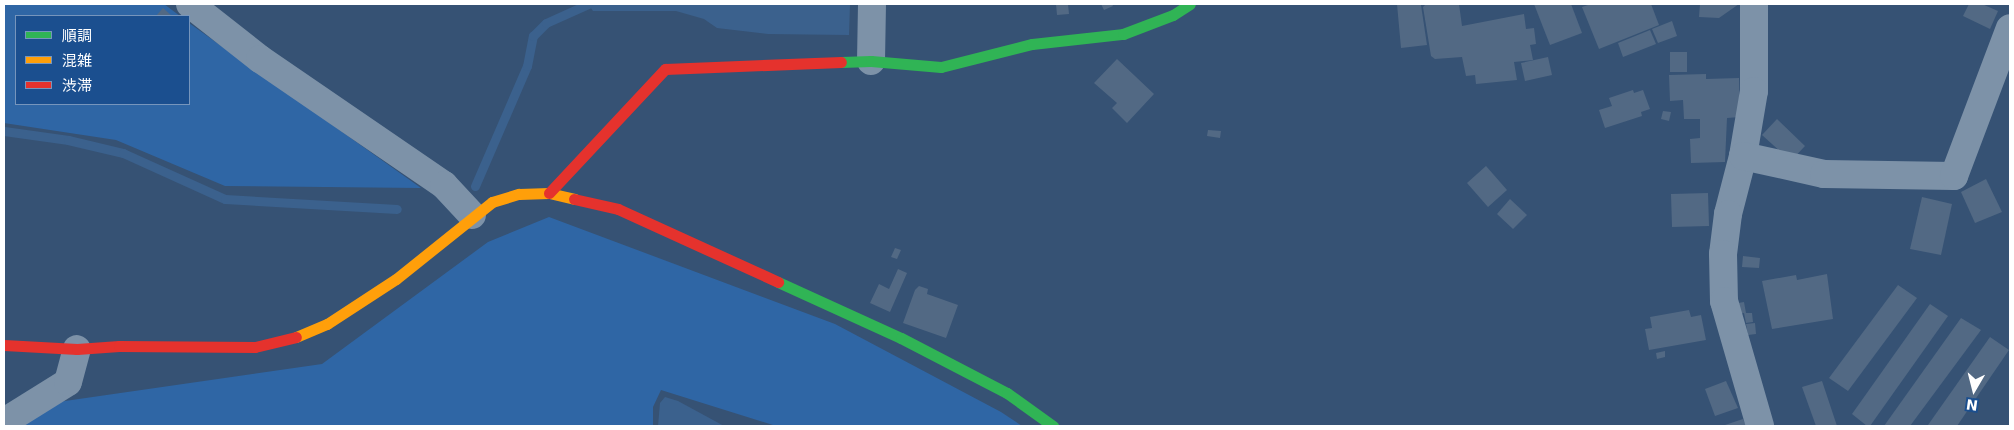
<!DOCTYPE html>
<html>
<head>
<meta charset="utf-8">
<style>
  body { margin:0 }
  #map { position:relative; width:2014px; height:430px; overflow:hidden; background:#365274; font-family:"DejaVu Sans","Noto Sans JP",sans-serif }
  div>[style] { position:absolute }
  .green>* { inset:0; background:#2f66a5 }
  .water>* { inset:0; background:#3b618d }
  .stream>* { height:9px; margin:-4.5px; padding:0 4.5px; transform-origin:4.5px; border-radius:4.5px; background:#3b618d }
  .building>* { inset:0; background:#526984 }
  .street>* { height:28px; margin:-14px; padding:0 14px; transform-origin:14px; border-radius:14px; background:#7d92a8 }
  .fast>* { height:11px; margin:-5.5px; padding:0 5.5px; transform-origin:5.5px; border-radius:5.5px; background:#30b455 }
  .slow>* { height:11px; margin:-5.5px; padding:0 5.5px; transform-origin:5.5px; border-radius:5.5px; background:#ff9f0a }
  .jam>* { height:11px; margin:-5.5px; padding:0 5.5px; transform-origin:5.5px; border-radius:5.5px; background:#e5322d }
  span { translate:-50% -50%; white-space:nowrap; text-align:center; line-height:1.15; -webkit-text-stroke:4.5px #1b4f8f; paint-order:stroke }
  .frame { position:absolute; inset:0; border:5px solid #fff; pointer-events:none }
  .legend { position:absolute; left:15px; top:15px; width:175px; height:90px; box-sizing:border-box; background:#1b4f8f; border:1px solid #7695bc; margin:0; padding:6px 9px; list-style:none; font-size:15px; color:#fff }
  .legend li { display:flex; align-items:center; gap:10px; height:25px }
  .legend b { width:25px; border:1px solid #7695bc }
  .north { position:absolute; left:1949px; top:365px; width:50px; height:50px; -webkit-text-stroke:4px #1b4f8f; paint-order:stroke; rotate:188deg; font-size:14px; font-weight:700; line-height:20px; text-align:center; color:#fff }
  .north::after { content:''; display:block; margin:auto; width:18px; height:22px; background:#fff; clip-path:polygon(50% 0,100% 100%,50% 72%,0 100%) }
</style>
</head>
<body>
<div id="map">
  <div class="green">
    <div style="clip-path:polygon(4px 4px,164px 4px,180px 16px,16px 16px,16px 104px,189px 104px,189px 23px,421px 188px,225px 186px,116px 140px,4px 123px)"></div>
    <div style="clip-path:polygon(549px 217px,835px 324px,1001px 412px,1022px 426px,776px 426px,661px 390px,653px 407px,653px 426px,4px 426px,58px 402px,322px 364px,488px 242px)"></div>
  </div>
  <div class="water">
    <div style="clip-path:polygon(588px 4px,850px 4px,849px 35px,768px 34px,717px 28px,704px 19px,676px 11px,593px 11px)"></div>
    <div style="clip-path:polygon(665px 397px,678px 401px,724px 426px,658px 426px,660px 403px)"></div>
  </div>
  <div class="stream">
    <div style="left:4px;top:131px;width:65px;rotate:8deg"></div>
    <div style="left:68px;top:140px;width:57px;rotate:13.3deg"></div>
    <div style="left:123px;top:153px;width:112px;rotate:24.3deg"></div>
    <div style="left:225px;top:199px;width:172px;rotate:3.3deg"></div>
    <div style="left:475px;top:186px;width:131px;rotate:-66.6deg"></div>
    <div style="left:527px;top:66px;width:31px;rotate:-79deg"></div>
    <div style="left:533px;top:36px;width:18px;rotate:-45deg"></div>
    <div style="left:546px;top:23px;width:46px;rotate:-24.3deg"></div>
  </div>
  <div class="building">
    <div style="clip-path:polygon(1056px 4px,1068px 4px,1069px 14px,1057px 15px)"></div>
    <div style="clip-path:polygon(1101px 4px,1112px 4px,1113px 6px,1104px 10px)"></div>
    <div style="clip-path:polygon(1397px 4px,1421px 5px,1427px 45px,1401px 48px)"></div>
    <div style="clip-path:polygon(1426px 4px,1459px 4px,1462px 26px,1524px 14px,1526px 29px,1534px 28px,1536px 44px,1530px 45px,1533px 60px,1514px 62px,1517px 80px,1476px 84px,1475px 75px,1466px 76px,1462px 57px,1435px 59px,1431px 56px,1423px 7px)"></div>
    <div style="clip-path:polygon(1534px 4px,1571px 4px,1582px 33px,1550px 45px)"></div>
    <div style="clip-path:polygon(1591px 4px,1651px 4px,1659px 25px,1599px 49px,1582px 7px)"></div>
    <div style="clip-path:polygon(1700px 4px,1739px 4px,1719px 18px,1699px 17px)"></div>
    <div style="clip-path:polygon(1969px 4px,1982px 4px,1998px 11px,1990px 29px,1963px 16px)"></div>
    <div style="clip-path:polygon(163px 8px,172px 16px,156px 16px)"></div>
    <div style="clip-path:polygon(1672px 21px,1677px 36px,1658px 43px,1652px 29px)"></div>
    <div style="clip-path:polygon(1650px 30px,1656px 44px,1623px 57px,1618px 43px)"></div>
    <div style="clip-path:polygon(1670px 52px,1687px 52px,1687px 72px,1670px 72px)"></div>
    <div style="clip-path:polygon(1548px 57px,1552px 75px,1525px 81px,1521px 63px)"></div>
    <div style="clip-path:polygon(1117px 59px,1154px 94px,1127px 123px,1112px 108px,1117px 103px,1094px 83px)"></div>
    <div style="clip-path:polygon(1706px 74px,1706px 79px,1739px 78px,1740px 117px,1727px 118px,1725px 162px,1691px 163px,1690px 139px,1700px 138px,1700px 119px,1684px 119px,1683px 100px,1670px 101px,1669px 75px)"></div>
    <div style="clip-path:polygon(1633px 90px,1634px 93px,1643px 90px,1650px 109px,1641px 112px,1642px 116px,1605px 128px,1599px 110px,1612px 106px,1609px 98px)"></div>
    <div style="clip-path:polygon(1663px 111px,1671px 112px,1669px 121px,1661px 119px)"></div>
    <div style="clip-path:polygon(1777px 119px,1805px 146px,1791px 161px,1762px 135px)"></div>
    <div style="clip-path:polygon(1208px 130px,1221px 131px,1220px 138px,1207px 136px)"></div>
    <div style="clip-path:polygon(1486px 166px,1507px 190px,1488px 207px,1467px 183px)"></div>
    <div style="clip-path:polygon(1986px 179px,2002px 212px,1975px 223px,1961px 192px)"></div>
    <div style="clip-path:polygon(1708px 193px,1709px 226px,1672px 227px,1671px 194px)"></div>
    <div style="clip-path:polygon(1922px 197px,1952px 204px,1941px 255px,1910px 249px)"></div>
    <div style="clip-path:polygon(1510px 199px,1527px 215px,1513px 229px,1497px 214px)"></div>
    <div style="clip-path:polygon(895px 248px,901px 250px,897px 259px,891px 257px)"></div>
    <div style="clip-path:polygon(1743px 256px,1760px 258px,1759px 268px,1742px 267px)"></div>
    <div style="clip-path:polygon(898px 269px,907px 273px,890px 312px,870px 303px,879px 284px,889px 289px)"></div>
    <div style="clip-path:polygon(1827px 274px,1833px 319px,1772px 329px,1762px 281px,1796px 275px,1797px 280px)"></div>
    <div style="clip-path:polygon(1898px 285px,1917px 298px,1848px 391px,1829px 378px)"></div>
    <div style="clip-path:polygon(919px 286px,928px 289px,927px 294px,958px 305px,946px 338px,903px 323px,915px 290px)"></div>
    <div style="clip-path:polygon(1744px 302px,1746px 313px,1752px 313px,1753px 322px,1746px 323px,1744px 313px,1739px 314px,1738px 303px)"></div>
    <div style="clip-path:polygon(1930px 304px,1948px 316px,1870px 426px,1867px 426px,1852px 414px)"></div>
    <div style="clip-path:polygon(1689px 310px,1691px 317px,1701px 315px,1706px 340px,1649px 350px,1645px 329px,1652px 328px,1650px 317px)"></div>
    <div style="clip-path:polygon(1961px 318px,1981px 330px,1910px 426px,1884px 426px)"></div>
    <div style="clip-path:polygon(1755px 323px,1756px 334px,1748px 335px,1746px 324px)"></div>
    <div style="clip-path:polygon(1990px 337px,2009px 350px,1957px 426px,1928px 425px)"></div>
    <div style="clip-path:polygon(1665px 351px,1665px 357px,1657px 359px,1656px 353px)"></div>
    <div style="clip-path:polygon(1726px 381px,1738px 408px,1715px 416px,1705px 389px)"></div>
    <div style="clip-path:polygon(1822px 381px,1837px 426px,1816px 426px,1802px 387px)"></div>
    <div style="clip-path:polygon(1743px 419px,1746px 426px,1722px 426px)"></div>
  </div>
  <div class="street">
    <div style="left:190px;top:4px;width:89px;rotate:38.2deg"></div>
    <div style="left:260px;top:59px;width:223px;rotate:34.4deg"></div>
    <div style="left:444px;top:185px;width:41px;rotate:47deg"></div>
    <div style="left:1754px;top:4px;width:87px;rotate:90deg"></div>
    <div style="left:1754px;top:91px;width:66px;rotate:99.6deg"></div>
    <div style="left:1743px;top:156px;width:60px;rotate:104.5deg"></div>
    <div style="left:1728px;top:214px;width:40px;rotate:97.1deg"></div>
    <div style="left:1723px;top:254px;width:47px;rotate:88.8deg"></div>
    <div style="left:1724px;top:301px;width:130px;rotate:73.9deg"></div>
    <div style="left:871px;top:61px;width:57px;rotate:-89deg"></div>
    <div style="left:1743px;top:156px;width:83px;rotate:12.5deg"></div>
    <div style="left:1824px;top:174px;width:130px;rotate:0.9deg"></div>
    <div style="left:1954px;top:176px;width:158px;rotate:-69.3deg"></div>
    <div style="left:4px;top:422px;width:75px;rotate:-32deg"></div>
    <div style="left:68px;top:382px;width:34px;rotate:-75deg"></div>
  </div>
  <div class="fast">
    <div style="left:841px;top:62px;width:30px;rotate:-2deg"></div>
    <div style="left:871px;top:61px;width:70px;rotate:4.9deg"></div>
    <div style="left:941px;top:67px;width:94px;rotate:-14.2deg"></div>
    <div style="left:1032px;top:44px;width:92px;rotate:-6.3deg"></div>
    <div style="left:1123px;top:34px;width:53px;rotate:-20.8deg"></div>
    <div style="left:1173px;top:15px;width:20px;rotate:-33deg"></div>
    <div style="left:778px;top:282px;width:135px;rotate:24.5deg"></div>
    <div style="left:901px;top:338px;width:119px;rotate:27.4deg"></div>
    <div style="left:1007px;top:393px;width:57px;rotate:35.7deg"></div>
  </div>
  <div class="slow">
    <div style="left:296px;top:337px;width:34px;rotate:-23deg"></div>
    <div style="left:327px;top:324px;width:82px;rotate:-33.1deg"></div>
    <div style="left:396px;top:279px;width:123px;rotate:-38.7deg"></div>
    <div style="left:492px;top:202px;width:28px;rotate:-17deg"></div>
    <div style="left:519px;top:194px;width:30px;rotate:-2deg"></div>
    <div style="left:549px;top:193px;width:26px;rotate:13deg"></div>
  </div>
  <div class="jam">
    <div style="left:549px;top:193px;width:170px;rotate:-46.9deg"></div>
    <div style="left:665px;top:69px;width:176px;rotate:-2.3deg"></div>
    <div style="left:574px;top:199px;width:45px;rotate:12.8deg"></div>
    <div style="left:618px;top:209px;width:176px;rotate:24.5deg"></div>
    <div style="left:4px;top:345px;width:73px;rotate:3.1deg"></div>
    <div style="left:77px;top:349px;width:42px;rotate:-4.1deg"></div>
    <div style="left:119px;top:346px;width:136px;rotate:0.4deg"></div>
    <div style="left:255px;top:347px;width:42px;rotate:-13.7deg"></div>
  </div>
  <div class="frame"></div>
  <ul class="legend">
  <li><b style="height:6px;background:#30b455"></b>順調</li>
  <li><b style="height:6px;background:#ff9f0a"></b>混雑</li>
  <li><b style="height:6px;background:#e5322d"></b>渋滞</li>
  </ul>
  <div class="north">N</div>
</div>
</body>
</html>
